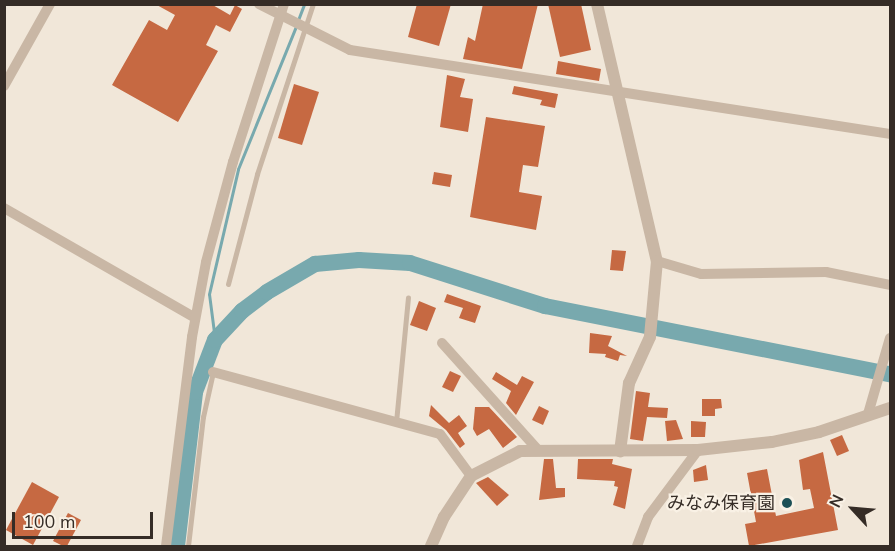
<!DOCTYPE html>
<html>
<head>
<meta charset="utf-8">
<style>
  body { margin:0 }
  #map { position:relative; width:895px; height:551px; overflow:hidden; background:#f1e7d9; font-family:"Nunito Sans","Noto Sans JP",sans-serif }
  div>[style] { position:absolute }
  .stream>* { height:3px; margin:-1.5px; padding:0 1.5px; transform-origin:1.5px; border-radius:1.5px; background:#78a9ae }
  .river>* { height:16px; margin:-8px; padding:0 8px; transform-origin:8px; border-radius:8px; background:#78a9ae }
  .building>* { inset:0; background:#c66942 }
  .service>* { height:5px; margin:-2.5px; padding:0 2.5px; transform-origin:2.5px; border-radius:2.5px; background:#c9b7a5 }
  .minor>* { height:10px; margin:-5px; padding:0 5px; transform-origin:5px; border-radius:5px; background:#c9b7a5 }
  .tertiary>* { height:12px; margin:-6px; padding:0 6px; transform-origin:6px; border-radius:6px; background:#c9b7a5 }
  .dots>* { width:16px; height:16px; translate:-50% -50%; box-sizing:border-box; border:3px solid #f9f1e5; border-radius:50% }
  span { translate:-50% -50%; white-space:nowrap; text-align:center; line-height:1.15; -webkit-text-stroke:4.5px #f9f1e5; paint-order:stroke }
  .poi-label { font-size:18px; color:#352c26 }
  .right { translate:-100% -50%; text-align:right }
  .frame { position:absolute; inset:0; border:6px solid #352c26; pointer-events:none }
  .north { position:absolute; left:823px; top:479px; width:60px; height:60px; -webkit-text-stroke:4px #f9f1e5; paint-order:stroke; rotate:296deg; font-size:16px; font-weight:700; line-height:24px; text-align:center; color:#352c26 }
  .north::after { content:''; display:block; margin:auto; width:21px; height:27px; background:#352c26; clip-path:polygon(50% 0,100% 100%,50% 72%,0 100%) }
  .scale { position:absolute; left:12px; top:512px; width:141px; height:27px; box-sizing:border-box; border:3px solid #352c26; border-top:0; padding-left:8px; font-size:18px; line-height:21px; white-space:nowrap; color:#352c26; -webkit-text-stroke:4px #f9f1e5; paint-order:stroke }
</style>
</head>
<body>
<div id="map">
  <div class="stream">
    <div style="left:298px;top:20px;width:17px;rotate:-69deg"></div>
    <div style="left:215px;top:340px;width:46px;rotate:-97.4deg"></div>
    <div style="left:209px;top:294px;width:128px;rotate:-76.9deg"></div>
    <div style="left:238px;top:169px;width:154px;rotate:-67.9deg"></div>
  </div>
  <div class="river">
    <div style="left:177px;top:546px;width:155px;rotate:-83.3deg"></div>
    <div style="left:195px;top:392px;width:56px;rotate:-69deg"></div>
    <div style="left:215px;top:340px;width:40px;rotate:-47deg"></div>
    <div style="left:242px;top:311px;width:31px;rotate:-37deg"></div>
    <div style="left:267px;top:292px;width:56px;rotate:-30.3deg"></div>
    <div style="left:315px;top:264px;width:44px;rotate:-5.2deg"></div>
    <div style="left:359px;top:260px;width:51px;rotate:3.4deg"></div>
    <div style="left:410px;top:263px;width:142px;rotate:17.7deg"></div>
    <div style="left:545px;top:306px;width:352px;rotate:11.2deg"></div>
  </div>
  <div class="building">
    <div style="clip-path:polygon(155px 4px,211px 4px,230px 15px,235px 5px,242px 9px,230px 32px,216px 25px,206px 45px,218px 51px,178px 122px,112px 85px,149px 20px,167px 30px,175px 15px)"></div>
    <div style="clip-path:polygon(417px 4px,451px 4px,439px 46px,408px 37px)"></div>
    <div style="clip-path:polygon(483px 4px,538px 4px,522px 69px,463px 59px,468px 37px,475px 41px)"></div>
    <div style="clip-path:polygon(548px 4px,581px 4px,591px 50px,560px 57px)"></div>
    <div style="clip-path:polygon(558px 61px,601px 69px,599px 81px,556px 74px)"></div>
    <div style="clip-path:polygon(447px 75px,465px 79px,460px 97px,473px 99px,468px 132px,440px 127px)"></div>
    <div style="clip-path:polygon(294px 84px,319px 92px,302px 145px,278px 138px)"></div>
    <div style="clip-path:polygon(514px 86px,558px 94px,555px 108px,540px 105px,542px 100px,512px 94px)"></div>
    <div style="clip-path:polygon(486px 117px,545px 126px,538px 167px,523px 165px,519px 192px,542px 196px,536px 230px,470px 217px)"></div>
    <div style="clip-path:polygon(434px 172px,452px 175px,450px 187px,432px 184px)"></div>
    <div style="clip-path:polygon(612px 250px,626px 251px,623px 271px,610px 270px)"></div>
    <div style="clip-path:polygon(447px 294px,481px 306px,475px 323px,459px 318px,463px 308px,444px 302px)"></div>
    <div style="clip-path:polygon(419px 301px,436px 308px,427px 331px,410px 325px)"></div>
    <div style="clip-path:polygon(590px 333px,612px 336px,608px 346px,627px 356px,620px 355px,618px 361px,605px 357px,606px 354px,589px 353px)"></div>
    <div style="clip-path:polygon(450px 371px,461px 376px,453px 392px,442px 387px)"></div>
    <div style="clip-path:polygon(496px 372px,517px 385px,522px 376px,534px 382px,516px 415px,506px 403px,511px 391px,492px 379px)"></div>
    <div style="clip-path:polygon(636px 391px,650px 393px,648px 407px,668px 408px,667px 418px,647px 417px,643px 441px,630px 439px)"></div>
    <div style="clip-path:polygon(702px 399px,721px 399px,722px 408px,715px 409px,715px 416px,702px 416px)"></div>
    <div style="clip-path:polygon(431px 405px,449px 423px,459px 415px,467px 426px,458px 433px,465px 444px,460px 448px,446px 430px,429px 416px)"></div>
    <div style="clip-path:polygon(539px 406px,549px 411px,543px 425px,532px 420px)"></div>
    <div style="clip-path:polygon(475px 407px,489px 407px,517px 437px,503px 448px,489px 429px,477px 436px,473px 429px)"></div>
    <div style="clip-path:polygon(676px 420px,683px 439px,667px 441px,665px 421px)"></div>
    <div style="clip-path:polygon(691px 421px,706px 422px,705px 437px,691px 437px)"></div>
    <div style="clip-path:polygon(842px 435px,849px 451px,837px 456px,830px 440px)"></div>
    <div style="clip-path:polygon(823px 452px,838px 530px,749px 546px,745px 524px,756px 522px,747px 473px,767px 469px,776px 516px,814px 508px,810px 489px,803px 490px,799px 460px)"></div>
    <div style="clip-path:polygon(544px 459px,553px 459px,556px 488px,565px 488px,565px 497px,539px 500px)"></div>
    <div style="clip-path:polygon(578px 459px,613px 459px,612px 464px,632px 469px,625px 509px,613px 505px,618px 487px,614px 486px,615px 481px,577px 479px)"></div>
    <div style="clip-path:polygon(706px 465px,708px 480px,694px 482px,693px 470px)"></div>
    <div style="clip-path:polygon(488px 477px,509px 495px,497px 506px,476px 483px)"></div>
    <div style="clip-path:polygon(32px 482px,59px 497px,33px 545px,6px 530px)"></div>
    <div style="clip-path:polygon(68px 513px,81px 520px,67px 546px,63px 546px,53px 541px)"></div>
  </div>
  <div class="service">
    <div style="left:228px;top:284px;width:114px;rotate:-75.2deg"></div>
    <div style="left:257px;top:174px;width:179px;rotate:-71.8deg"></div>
    <div style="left:396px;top:422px;width:125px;rotate:-84.5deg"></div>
    <div style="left:188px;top:546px;width:130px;rotate:-83.4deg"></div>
    <div style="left:203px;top:417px;width:46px;rotate:-77.5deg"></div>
  </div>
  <div class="minor">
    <div style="left:259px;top:4px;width:102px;rotate:26.8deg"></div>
    <div style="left:350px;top:50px;width:546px;rotate:8.84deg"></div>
    <div style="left:4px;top:86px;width:94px;rotate:-60.7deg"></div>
    <div style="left:4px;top:208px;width:220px;rotate:29.9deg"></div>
    <div style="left:657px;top:261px;width:46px;rotate:16.5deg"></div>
    <div style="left:701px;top:274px;width:125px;rotate:-0.9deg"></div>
    <div style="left:826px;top:272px;width:65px;rotate:11.5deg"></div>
    <div style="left:442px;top:343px;width:144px;rotate:48.1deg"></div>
    <div style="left:213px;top:372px;width:235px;rotate:15.3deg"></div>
    <div style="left:440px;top:434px;width:52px;rotate:53.6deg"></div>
    <div style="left:868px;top:414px;width:79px;rotate:-73.9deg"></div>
    <div style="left:166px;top:546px;width:211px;rotate:-82.9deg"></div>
    <div style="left:192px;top:337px;width:76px;rotate:-79.4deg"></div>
    <div style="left:206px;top:262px;width:104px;rotate:-74.9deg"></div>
    <div style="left:233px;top:162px;width:166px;rotate:-72.1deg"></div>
    <div style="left:637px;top:546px;width:31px;rotate:-69deg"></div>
    <div style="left:648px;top:517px;width:84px;rotate:-53.3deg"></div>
  </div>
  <div class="tertiary">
    <div style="left:597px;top:4px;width:264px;rotate:76.9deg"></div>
    <div style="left:657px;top:261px;width:76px;rotate:95.3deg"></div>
    <div style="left:650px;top:337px;width:51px;rotate:114.5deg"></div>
    <div style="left:629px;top:383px;width:69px;rotate:97.5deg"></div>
    <div style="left:431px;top:546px;width:32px;rotate:-66deg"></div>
    <div style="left:444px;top:517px;width:49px;rotate:-56.6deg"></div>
    <div style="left:471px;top:476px;width:55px;rotate:-27deg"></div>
    <div style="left:520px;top:451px;width:178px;rotate:-0.3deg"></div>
    <div style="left:698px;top:450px;width:74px;rotate:-6.2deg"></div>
    <div style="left:772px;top:442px;width:48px;rotate:-12deg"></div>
    <div style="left:819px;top:432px;width:75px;rotate:-18.7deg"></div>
  </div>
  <div class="dots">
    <div style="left:787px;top:503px;background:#1c5056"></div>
  </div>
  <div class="poi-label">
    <span class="right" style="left:775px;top:503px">みなみ保育園</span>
  </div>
  <div class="frame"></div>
  <div class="north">N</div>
  <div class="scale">100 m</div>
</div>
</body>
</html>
